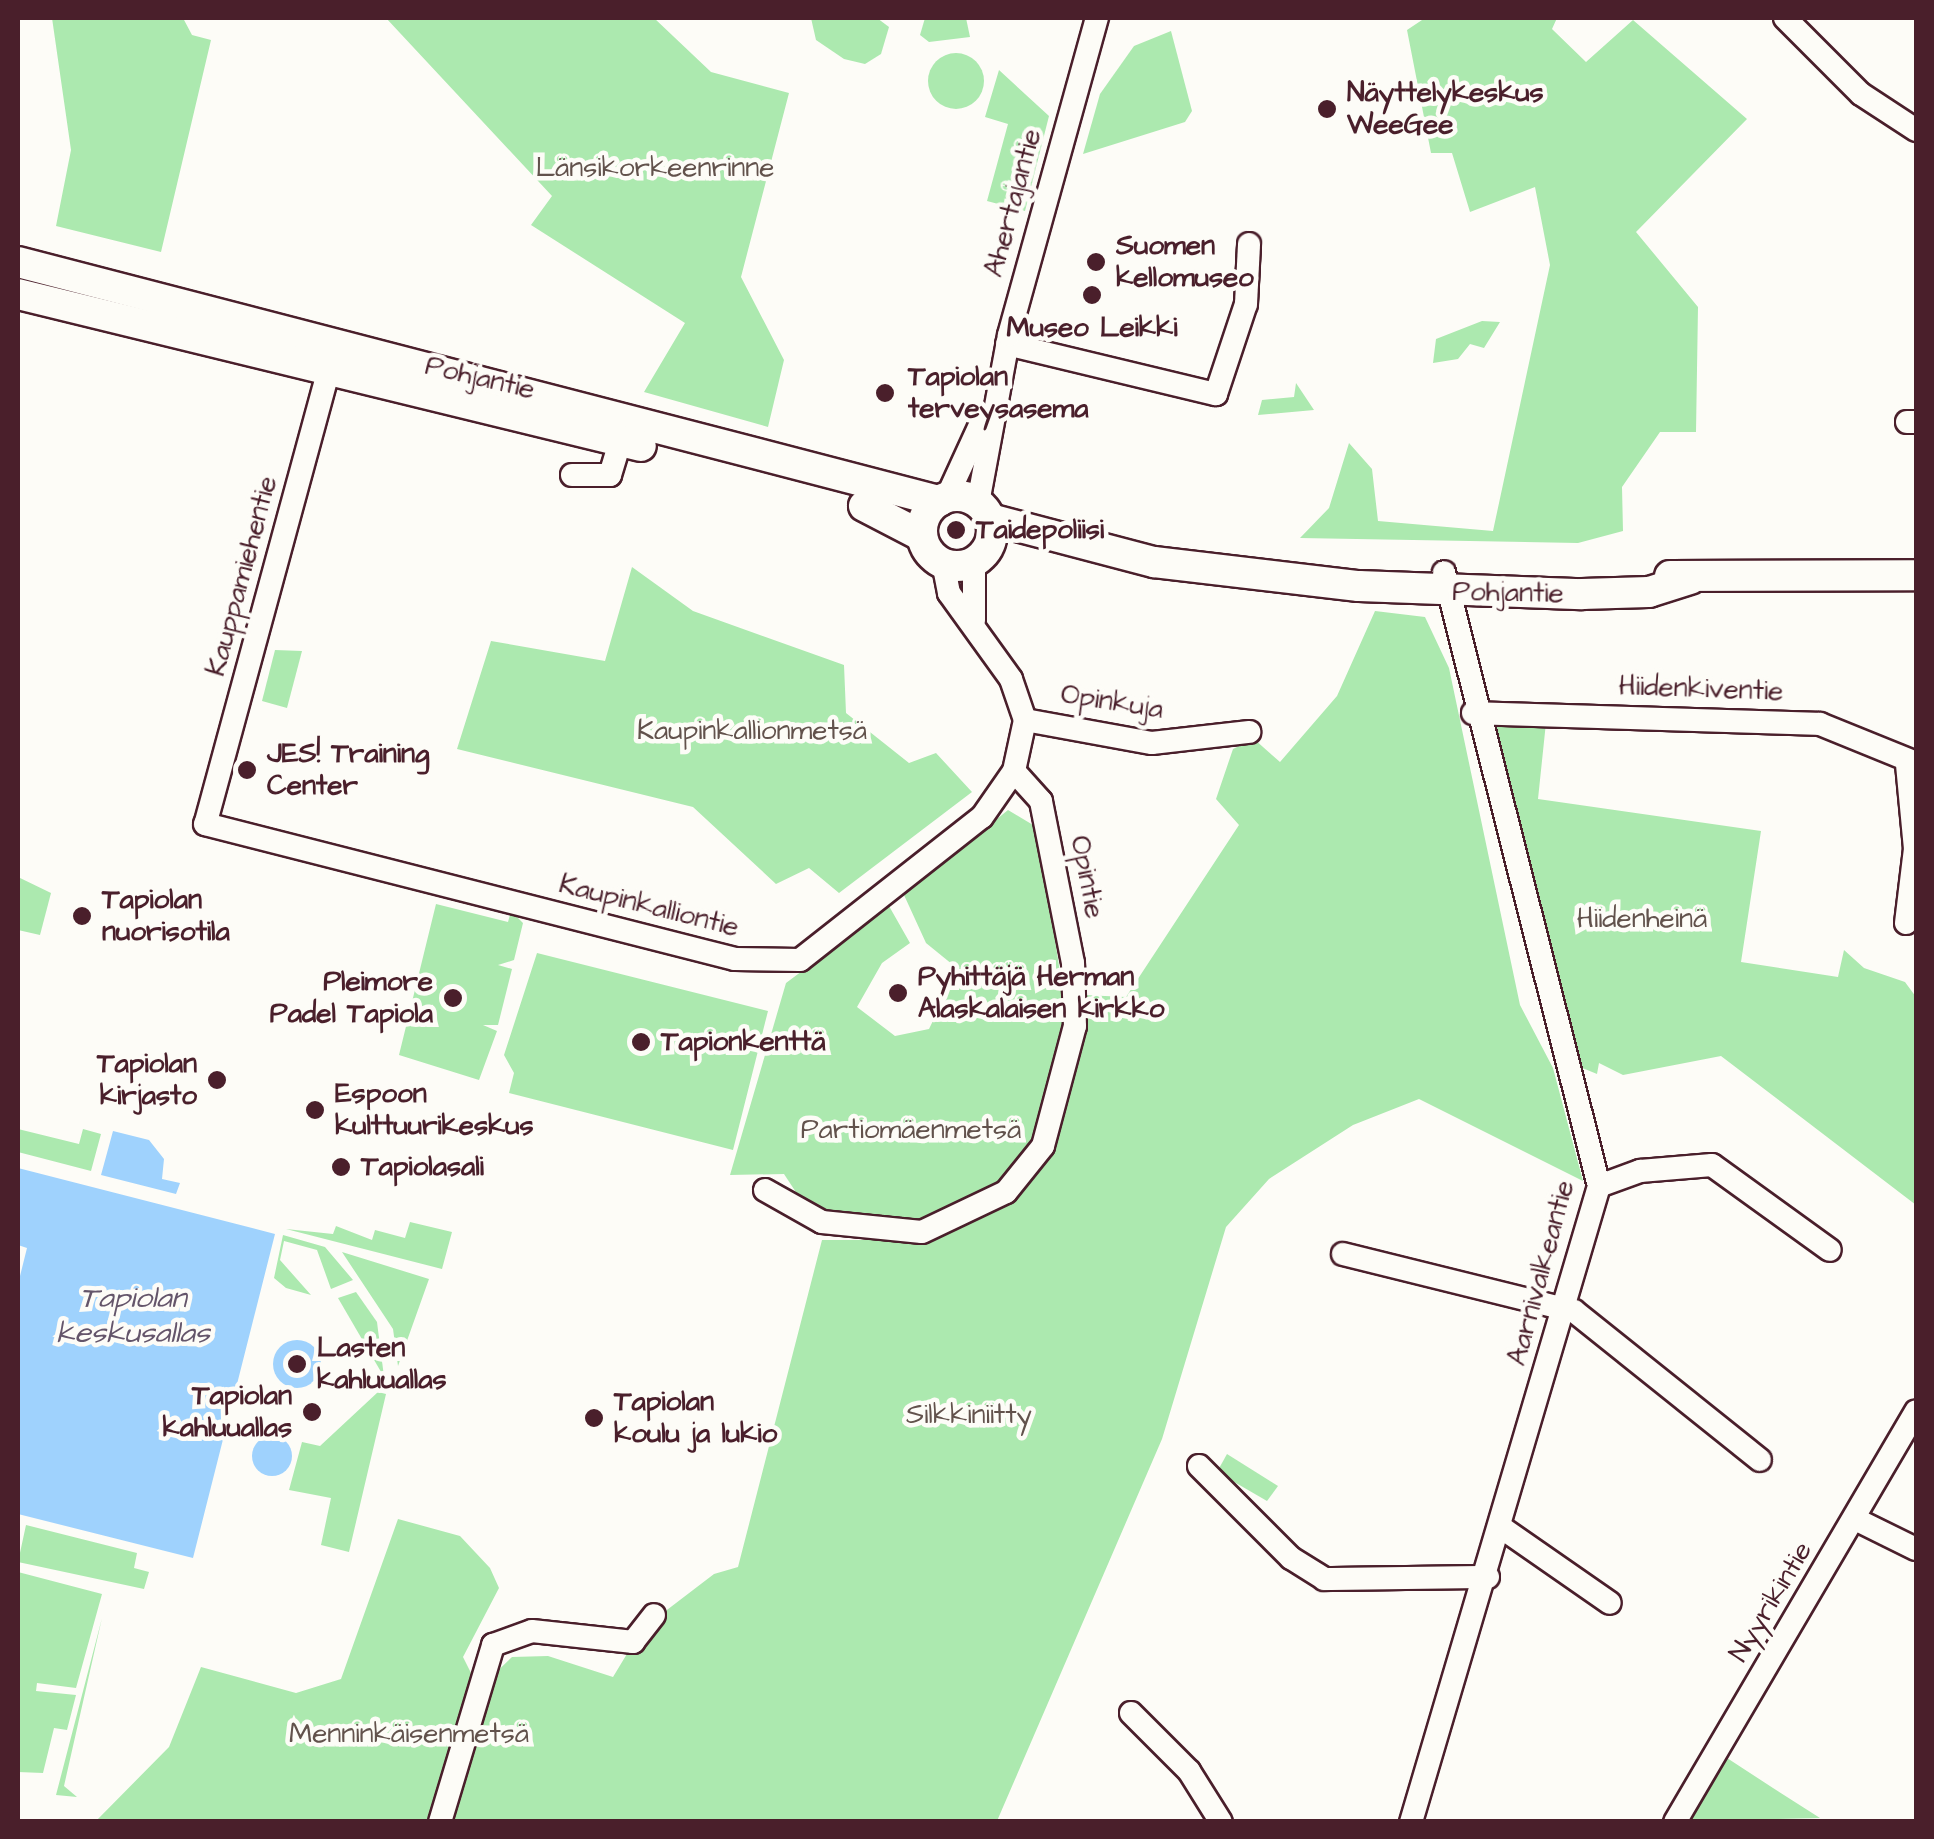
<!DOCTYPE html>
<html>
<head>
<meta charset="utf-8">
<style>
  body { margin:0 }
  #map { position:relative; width:1934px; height:1839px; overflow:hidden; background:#fdfcf7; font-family:"Architects Daughter",sans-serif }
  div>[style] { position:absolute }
  .green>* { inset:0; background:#ace9af }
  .round { border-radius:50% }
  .water>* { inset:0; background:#9fd2fd }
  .roads { filter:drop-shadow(2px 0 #4a1f2b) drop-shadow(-2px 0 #4a1f2b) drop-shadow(0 2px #4a1f2b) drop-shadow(0 -2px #4a1f2b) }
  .minor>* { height:22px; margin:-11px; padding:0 11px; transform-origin:11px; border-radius:11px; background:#fdfcf7 }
  .secondary>* { height:30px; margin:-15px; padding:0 15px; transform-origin:15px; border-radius:15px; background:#fdfcf7 }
  .secondary>.ring { margin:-15px; padding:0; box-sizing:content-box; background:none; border:30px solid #fdfcf7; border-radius:50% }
  .dots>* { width:28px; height:28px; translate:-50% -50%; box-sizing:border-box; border:5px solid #fdfcf7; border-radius:50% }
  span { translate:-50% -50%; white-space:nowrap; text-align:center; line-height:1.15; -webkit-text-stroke:9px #fdfcf7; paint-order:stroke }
  .poi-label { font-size:28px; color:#4a1f2b; font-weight:700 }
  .left { translate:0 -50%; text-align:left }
  .right { translate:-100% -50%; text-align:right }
  .park-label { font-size:28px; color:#62524c }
  .street-label { font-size:28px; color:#4a1f2b }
  .water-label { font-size:30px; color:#64556a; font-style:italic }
  .frame { position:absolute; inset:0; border:20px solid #4a1f2b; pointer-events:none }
</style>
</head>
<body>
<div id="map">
  <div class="green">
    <div style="clip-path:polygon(52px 18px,183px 18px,192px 35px,211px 40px,161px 252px,56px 226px,71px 150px)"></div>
    <div style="clip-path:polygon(386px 18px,654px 18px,711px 72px,789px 93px,741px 277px,784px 360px,768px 427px,644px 392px,685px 323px,531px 225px,552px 196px)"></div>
    <div style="clip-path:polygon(811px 18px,877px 18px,889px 27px,881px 54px,865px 64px,844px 59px,816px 40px)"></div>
    <div style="clip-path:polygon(925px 18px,966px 18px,970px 37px,929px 42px,920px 35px)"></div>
    <div style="clip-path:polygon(1425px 18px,1557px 18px,1552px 29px,1586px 62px,1633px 20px,1747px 119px,1636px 232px,1698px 307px,1696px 432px,1660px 432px,1622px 487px,1623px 531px,1578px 543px,1300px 538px,1329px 508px,1349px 443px,1372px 469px,1378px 521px,1493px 531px,1550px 265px,1535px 187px,1470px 212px,1452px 153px,1431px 153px,1407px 30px)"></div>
    <div style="clip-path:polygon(1171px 31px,1192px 111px,1185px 122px,1083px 154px,1100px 94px,1134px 46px)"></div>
    <div class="round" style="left:928px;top:53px;width:56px;height:56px"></div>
    <div style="clip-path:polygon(999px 70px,1049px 116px,1025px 211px,987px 201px,1008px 124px,985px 117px)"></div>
    <div style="clip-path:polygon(1482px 321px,1500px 322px,1484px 348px,1470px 344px,1458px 359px,1433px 363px,1436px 339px)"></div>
    <div style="clip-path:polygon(1296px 383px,1314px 410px,1258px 415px,1262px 400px,1294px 397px)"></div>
    <div style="clip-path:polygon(632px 567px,693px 611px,844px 665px,846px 713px,909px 763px,936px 753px,972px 792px,839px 893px,809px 868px,776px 884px,693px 807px,457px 749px,491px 641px,605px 661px)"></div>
    <div style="clip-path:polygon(1375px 611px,1425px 617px,1449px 668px,1520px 1005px,1553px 1068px,1583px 1181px,1419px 1099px,1353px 1125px,1269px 1179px,1226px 1227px,1162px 1439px,997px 1821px,95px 1822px,169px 1747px,201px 1667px,296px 1693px,341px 1679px,398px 1519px,460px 1536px,490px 1568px,499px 1588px,463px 1657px,472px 1675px,488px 1680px,512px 1657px,548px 1656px,613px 1677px,642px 1629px,714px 1574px,738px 1567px,822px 1240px,920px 1240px,1025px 1172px,1084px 995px,1126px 997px,1239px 825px,1216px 799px,1233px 749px,1254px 739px,1280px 762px,1337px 696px)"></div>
    <div style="clip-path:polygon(275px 650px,302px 651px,287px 708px,262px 701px)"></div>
    <div style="clip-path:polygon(1510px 710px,1547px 713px,1538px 799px,1761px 831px,1741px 962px,1838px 977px,1844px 950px,1864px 968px,1905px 982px,1916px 997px,1916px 1205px,1721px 1056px,1623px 1075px,1599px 1063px,1597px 1074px,1580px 1067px,1486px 727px)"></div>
    <div style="clip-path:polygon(1008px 810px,1038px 828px,1068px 1025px,1033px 1149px,992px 1197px,935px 1223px,822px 1213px,805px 1206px,784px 1174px,730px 1175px,786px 983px,889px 906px,910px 943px,882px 963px,857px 1007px,895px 1036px,929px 1029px,958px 969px,926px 943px,904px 895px)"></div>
    <div style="clip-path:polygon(18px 877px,51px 893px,40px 935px,18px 930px)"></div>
    <div style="clip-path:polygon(436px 904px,508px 922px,511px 911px,523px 923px,514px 960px,498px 965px,512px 969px,498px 1025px,483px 1025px,497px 1031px,479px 1080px,399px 1055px)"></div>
    <div style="clip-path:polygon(537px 953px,768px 1011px,733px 1150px,509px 1093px,514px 1073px,504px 1055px)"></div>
    <div style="clip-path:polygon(18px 1129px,79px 1144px,83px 1129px,101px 1134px,91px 1171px,18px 1152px)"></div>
    <div style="clip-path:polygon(410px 1222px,452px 1232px,442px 1269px,286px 1229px,333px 1234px,336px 1226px,372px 1240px,375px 1230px,405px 1238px)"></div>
    <div style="clip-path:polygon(283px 1235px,325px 1247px,353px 1280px,331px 1289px,317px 1250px,284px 1241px,280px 1260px,311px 1295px,286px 1288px,274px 1278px)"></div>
    <div style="clip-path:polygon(342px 1252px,429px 1279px,398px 1366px,393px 1329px)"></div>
    <div style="clip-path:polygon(356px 1292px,377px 1322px,384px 1377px,338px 1298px)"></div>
    <div style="clip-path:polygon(378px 1392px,386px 1394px,349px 1552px,321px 1545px,331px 1498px,289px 1490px,302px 1442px,320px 1446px)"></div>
    <div style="clip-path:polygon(1227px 1454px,1278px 1486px,1267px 1501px,1217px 1472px)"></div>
    <div style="clip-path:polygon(26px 1525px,137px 1553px,134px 1568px,149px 1572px,144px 1589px,18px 1562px)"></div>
    <div style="clip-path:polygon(18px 1572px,102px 1594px,76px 1688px,37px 1683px,36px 1691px,76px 1695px,67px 1730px,54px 1728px,43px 1773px,18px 1772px)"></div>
    <div style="clip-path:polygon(102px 1618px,64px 1786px,77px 1797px,56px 1795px)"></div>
    <div style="clip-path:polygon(1727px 1758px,1773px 1788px,1820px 1818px,1690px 1821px)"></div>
  </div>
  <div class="water">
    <div style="clip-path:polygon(113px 1131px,149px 1140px,164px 1159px,162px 1179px,180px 1183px,176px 1194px,101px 1175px)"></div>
    <div style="clip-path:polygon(18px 1168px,275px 1234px,193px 1558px,18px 1514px,18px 1284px,27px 1248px,18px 1245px)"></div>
    <div class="round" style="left:273px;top:1340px;width:48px;height:48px"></div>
    <div class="round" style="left:252px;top:1436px;width:40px;height:40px"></div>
  </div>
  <div class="roads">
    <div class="minor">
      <div style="left:1785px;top:18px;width:107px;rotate:45deg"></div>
      <div style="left:1861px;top:94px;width:66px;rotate:33.2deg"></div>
      <div style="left:1007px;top:344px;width:215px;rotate:13.5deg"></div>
      <div style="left:1216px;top:394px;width:95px;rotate:-71.6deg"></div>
      <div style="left:1246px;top:304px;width:60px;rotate:-87.1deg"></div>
      <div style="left:332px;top:358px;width:483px;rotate:105.2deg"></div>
      <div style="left:205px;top:824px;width:547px;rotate:14.29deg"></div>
      <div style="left:735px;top:959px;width:65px;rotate:0.9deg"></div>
      <div style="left:800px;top:960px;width:231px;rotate:-38.2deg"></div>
      <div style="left:982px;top:817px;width:56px;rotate:-55.2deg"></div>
      <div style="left:1014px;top:771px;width:52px;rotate:-77.8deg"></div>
      <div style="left:1025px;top:720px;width:43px;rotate:-108.9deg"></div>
      <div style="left:1011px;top:679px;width:106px;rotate:-125.8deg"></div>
      <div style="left:949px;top:593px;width:31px;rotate:-101deg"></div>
      <div style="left:1907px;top:422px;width:9px"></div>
      <div style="left:572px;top:475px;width:38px"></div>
      <div style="left:610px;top:475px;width:48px;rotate:-73.1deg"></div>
      <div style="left:947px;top:497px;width:84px;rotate:-65.3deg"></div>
      <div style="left:978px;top:503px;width:171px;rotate:-79.5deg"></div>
      <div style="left:1009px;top:335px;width:329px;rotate:-74.5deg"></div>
      <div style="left:974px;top:562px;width:58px;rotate:90deg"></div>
      <div style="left:1473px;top:713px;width:347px;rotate:1.8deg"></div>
      <div style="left:1820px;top:724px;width:104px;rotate:22.1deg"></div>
      <div style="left:1025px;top:720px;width:129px;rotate:10.3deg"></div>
      <div style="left:1152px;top:743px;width:98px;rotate:-6.5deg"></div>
      <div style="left:1906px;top:923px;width:75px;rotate:-83.1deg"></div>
      <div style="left:1915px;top:849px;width:84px;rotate:-95.4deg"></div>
      <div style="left:1599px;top:1186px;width:44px;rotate:-20.1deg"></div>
      <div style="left:1640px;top:1171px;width:72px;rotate:-4.8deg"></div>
      <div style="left:1712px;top:1165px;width:145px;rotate:35.8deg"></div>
      <div style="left:765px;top:1190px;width:65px;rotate:29.3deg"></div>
      <div style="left:822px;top:1222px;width:100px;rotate:5.7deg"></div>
      <div style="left:922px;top:1232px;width:93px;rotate:-25.5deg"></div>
      <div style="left:1006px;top:1192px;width:59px;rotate:-51.2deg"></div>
      <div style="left:1043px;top:1146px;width:124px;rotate:-75.1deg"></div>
      <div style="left:1075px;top:1026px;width:63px;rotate:-91.8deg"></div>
      <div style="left:1073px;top:963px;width:165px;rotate:-101.2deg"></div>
      <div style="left:1041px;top:801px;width:40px;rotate:-132deg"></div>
      <div style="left:1343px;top:1254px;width:238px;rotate:13.9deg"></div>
      <div style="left:1574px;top:1311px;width:238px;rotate:38.7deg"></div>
      <div style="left:1199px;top:1466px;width:130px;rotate:45deg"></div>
      <div style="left:1291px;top:1558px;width:39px;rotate:32deg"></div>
      <div style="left:1324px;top:1579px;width:164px;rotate:-0.7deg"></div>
      <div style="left:1855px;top:1519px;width:68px;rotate:26.2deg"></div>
      <div style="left:1502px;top:1528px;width:131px;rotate:34.8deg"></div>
      <div style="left:1131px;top:1713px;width:82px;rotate:45deg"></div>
      <div style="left:1189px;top:1771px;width:60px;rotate:57.9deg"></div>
      <div style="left:440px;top:1822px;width:185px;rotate:-73.3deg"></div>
      <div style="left:493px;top:1645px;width:41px;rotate:-19.7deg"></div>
      <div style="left:532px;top:1631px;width:102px;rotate:6.2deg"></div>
      <div style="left:633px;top:1642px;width:34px;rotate:-52deg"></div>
      <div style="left:1411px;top:1822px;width:663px;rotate:-73.53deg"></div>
      <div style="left:1599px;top:1186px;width:633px;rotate:-104.17deg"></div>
      <div style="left:1675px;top:1822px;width:476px;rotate:-59.6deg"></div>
    </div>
    <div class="secondary">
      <div style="left:18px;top:262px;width:952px;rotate:14.55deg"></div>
      <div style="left:18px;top:294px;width:641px;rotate:13.71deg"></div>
      <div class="ring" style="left:922px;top:496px;width:40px;height:40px"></div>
      <div style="left:864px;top:506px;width:65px;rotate:27.3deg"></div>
      <div style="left:990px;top:519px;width:170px;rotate:14.7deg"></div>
      <div style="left:1154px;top:562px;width:206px;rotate:6.7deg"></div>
      <div style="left:1359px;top:586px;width:223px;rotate:2.1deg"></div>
      <div style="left:1582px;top:594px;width:67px;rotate:-1.7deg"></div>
      <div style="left:1649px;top:592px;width:43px;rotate:-17.6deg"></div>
      <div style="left:1670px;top:576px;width:246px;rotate:-0.2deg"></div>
    </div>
  </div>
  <div class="dots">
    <div style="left:1327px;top:109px;background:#4a1f2b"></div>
    <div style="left:1096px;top:262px;background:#4a1f2b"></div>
    <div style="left:1092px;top:295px;background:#4a1f2b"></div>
    <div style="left:885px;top:393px;background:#4a1f2b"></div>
    <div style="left:956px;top:530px;background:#4a1f2b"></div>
    <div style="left:247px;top:770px;background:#4a1f2b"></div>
    <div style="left:82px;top:916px;background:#4a1f2b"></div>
    <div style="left:898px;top:993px;background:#4a1f2b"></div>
    <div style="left:453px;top:998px;background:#4a1f2b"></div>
    <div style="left:641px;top:1042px;background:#4a1f2b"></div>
    <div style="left:217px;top:1080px;background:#4a1f2b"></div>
    <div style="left:315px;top:1110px;background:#4a1f2b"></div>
    <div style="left:341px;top:1167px;background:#4a1f2b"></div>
    <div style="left:297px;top:1364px;background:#4a1f2b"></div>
    <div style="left:312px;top:1412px;background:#4a1f2b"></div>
    <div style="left:594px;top:1418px;background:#4a1f2b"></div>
  </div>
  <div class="poi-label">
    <span class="left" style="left:1347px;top:109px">Näyttelykeskus<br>WeeGee</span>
    <span class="left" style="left:1116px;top:262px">Suomen<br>kellomuseo</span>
    <span style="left:1092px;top:328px">Museo Leikki</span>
    <span class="left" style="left:908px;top:393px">Tapiolan<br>terveysasema</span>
    <span class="left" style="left:976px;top:530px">Taidepoliisi</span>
    <span class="left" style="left:267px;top:770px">JES! Training<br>Center</span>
    <span class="left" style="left:102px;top:916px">Tapiolan<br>nuorisotila</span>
    <span class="left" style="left:918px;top:993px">Pyhittäjä Herman<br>Alaskalaisen kirkko</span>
    <span class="right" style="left:433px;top:998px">Pleimore<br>Padel Tapiola</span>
    <span class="left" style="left:661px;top:1042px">Tapionkenttä</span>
    <span class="right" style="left:197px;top:1080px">Tapiolan<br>kirjasto</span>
    <span class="left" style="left:335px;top:1110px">Espoon<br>kulttuurikeskus</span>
    <span class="left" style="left:361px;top:1167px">Tapiolasali</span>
    <span class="left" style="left:317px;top:1364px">Lasten<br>kahluuallas</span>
    <span class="right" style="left:292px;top:1412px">Tapiolan<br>kahluuallas</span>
    <span class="left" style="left:614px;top:1418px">Tapiolan<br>koulu ja lukio</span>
  </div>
  <div class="park-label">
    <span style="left:655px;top:168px">Länsikorkeenrinne</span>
    <span style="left:752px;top:731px">Kaupinkallionmetsä</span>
    <span style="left:1642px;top:919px">Hiidenheinä</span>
    <span style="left:911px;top:1130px">Partiomäenmetsä</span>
    <span style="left:969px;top:1415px">Silkkiniitty</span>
    <span style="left:409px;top:1734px">Menninkäisenmetsä</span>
  </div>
  <div class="street-label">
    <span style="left:1013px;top:203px;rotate:-75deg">Ahertajantie</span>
    <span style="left:480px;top:378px;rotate:13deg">Pohjantie</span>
    <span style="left:242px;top:576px;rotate:-75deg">Kauppamiehentie</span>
    <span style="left:1508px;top:593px;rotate:1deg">Pohjantie</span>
    <span style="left:1701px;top:689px;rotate:2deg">Hiidenkiventie</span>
    <span style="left:1112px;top:702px;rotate:9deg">Opinkuja</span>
    <span style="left:1087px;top:877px;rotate:79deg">Opintie</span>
    <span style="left:649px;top:906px;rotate:14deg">Kaupinkalliontie</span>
    <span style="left:1541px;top:1273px;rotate:-75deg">Aarnivalkeantie</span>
    <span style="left:1771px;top:1602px;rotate:-59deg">Nyyrikintie</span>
  </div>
  <div class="water-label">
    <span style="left:133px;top:1315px">Tapiolan<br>keskusallas</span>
  </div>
  <div class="frame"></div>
</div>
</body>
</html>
